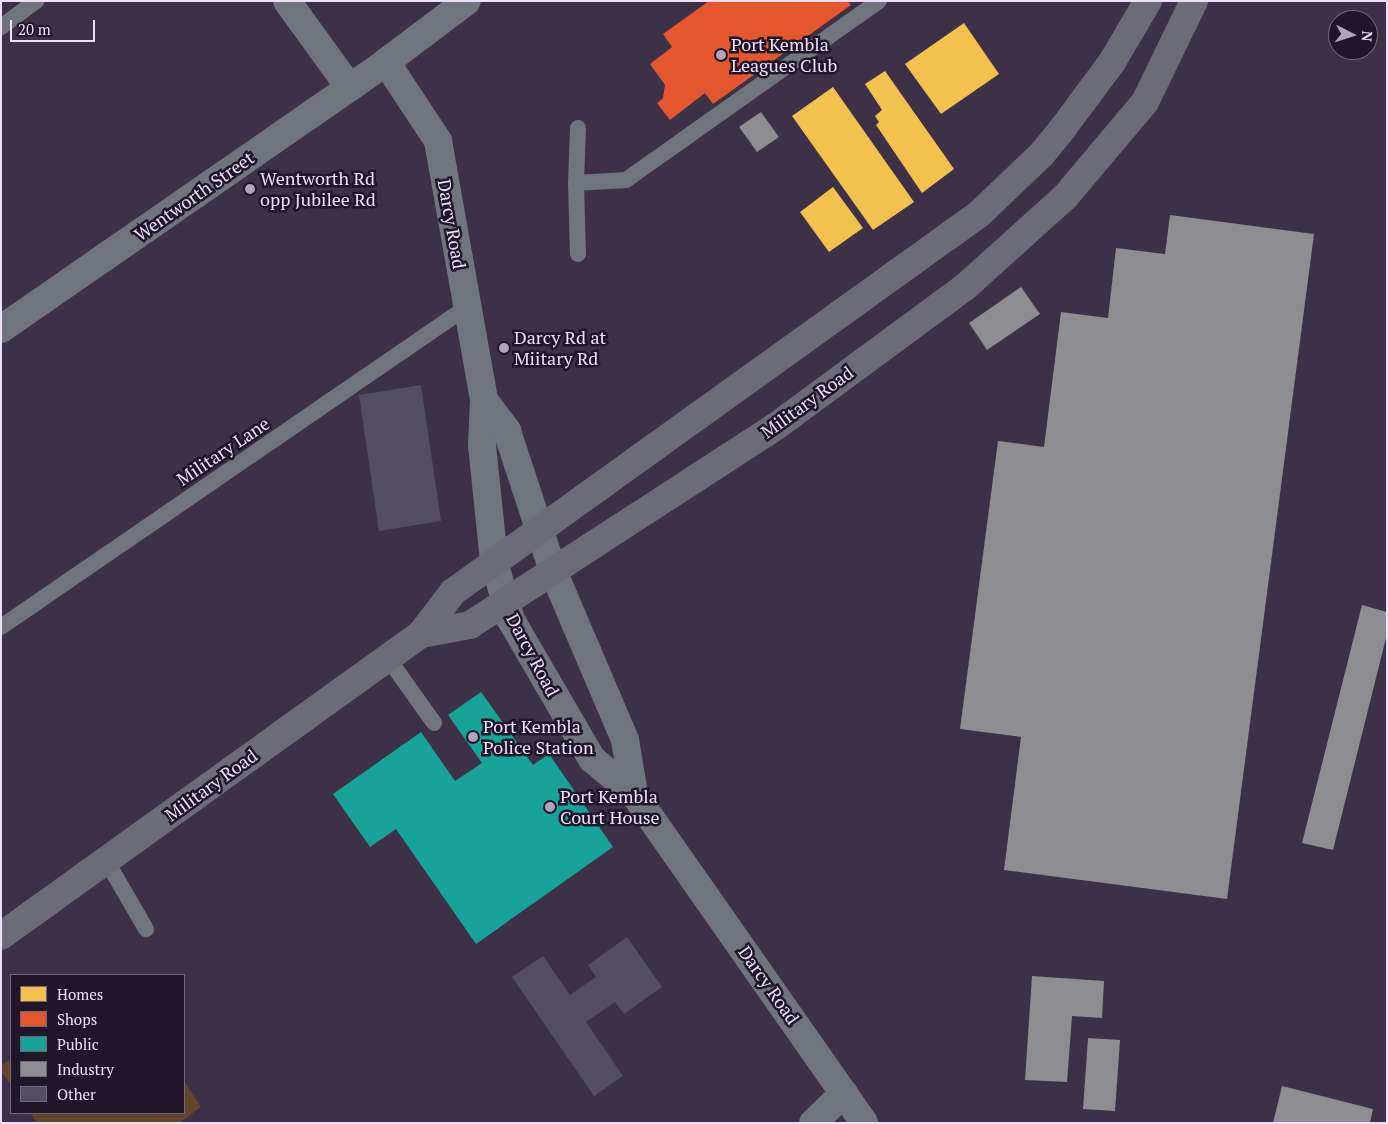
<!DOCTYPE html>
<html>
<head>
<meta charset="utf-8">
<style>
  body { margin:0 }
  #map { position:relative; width:1388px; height:1124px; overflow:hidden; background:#3d3147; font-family:"PT Serif",serif }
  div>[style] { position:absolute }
  .green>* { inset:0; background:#62462b }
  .homes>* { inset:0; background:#f2c14e }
  .shops>* { inset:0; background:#e4572e }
  .public>* { inset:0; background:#17a398 }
  .industry>* { inset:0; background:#8d8d92 }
  .building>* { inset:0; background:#544e61 }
  .service>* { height:16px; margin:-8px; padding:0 8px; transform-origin:8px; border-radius:8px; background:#70747d }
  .minor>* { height:28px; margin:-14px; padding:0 14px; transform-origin:14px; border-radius:14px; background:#70747d }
  .tertiary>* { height:28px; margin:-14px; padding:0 14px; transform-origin:14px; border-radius:14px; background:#70747d }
  .secondary>* { height:28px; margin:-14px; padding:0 14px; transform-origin:14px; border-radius:14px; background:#6c6c79 }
  .dots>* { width:14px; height:14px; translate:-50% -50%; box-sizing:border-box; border:2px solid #201629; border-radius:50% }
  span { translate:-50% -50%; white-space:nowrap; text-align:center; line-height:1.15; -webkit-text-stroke:5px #201629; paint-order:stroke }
  .poi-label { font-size:18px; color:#eee0fb }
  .left { translate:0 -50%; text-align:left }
  .street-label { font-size:18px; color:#eee0fb }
  .frame { position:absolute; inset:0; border:2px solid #eee0fb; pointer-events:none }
  .legend { position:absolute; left:10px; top:974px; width:175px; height:140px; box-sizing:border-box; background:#201629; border:1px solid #72677d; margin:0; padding:6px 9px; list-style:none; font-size:15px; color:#eee0fb }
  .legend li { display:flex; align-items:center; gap:10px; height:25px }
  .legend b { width:25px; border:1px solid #72677d }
  .north { position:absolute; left:1328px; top:10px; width:50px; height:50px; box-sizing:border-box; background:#201629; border:1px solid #72677d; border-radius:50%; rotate:95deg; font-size:14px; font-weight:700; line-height:20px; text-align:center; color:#eee0fb }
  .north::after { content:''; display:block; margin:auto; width:18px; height:22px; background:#b0a3bc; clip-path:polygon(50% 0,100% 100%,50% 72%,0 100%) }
  .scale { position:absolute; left:10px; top:20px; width:85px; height:22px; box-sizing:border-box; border:2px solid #eee0fb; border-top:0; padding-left:6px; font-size:15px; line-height:18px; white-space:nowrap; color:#eee0fb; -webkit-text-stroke:4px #201629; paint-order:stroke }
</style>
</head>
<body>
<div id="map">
  <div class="green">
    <div style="clip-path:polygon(11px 1059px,11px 1085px,1px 1071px,1px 1066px)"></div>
    <div style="clip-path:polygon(184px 1081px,201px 1107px,179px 1123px,37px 1123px,30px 1113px,184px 1113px)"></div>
  </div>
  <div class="homes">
    <div style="clip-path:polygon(964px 23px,999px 74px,941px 114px,905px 64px)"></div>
    <div style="clip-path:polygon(885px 71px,954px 169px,922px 193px,876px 125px,879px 122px,875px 116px,882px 110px,865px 84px)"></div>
    <div style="clip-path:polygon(833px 87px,914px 202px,873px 230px,792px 116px)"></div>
    <div style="clip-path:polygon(833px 187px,863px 228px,829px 252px,800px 212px)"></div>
  </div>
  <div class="shops">
    <div style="clip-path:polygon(709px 1px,848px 1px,851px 5px,713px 104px,705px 93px,670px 120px,657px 103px,663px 98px,665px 85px,650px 64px,672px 47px,663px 34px)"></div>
  </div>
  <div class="public">
    <div style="clip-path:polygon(481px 692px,533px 765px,549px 754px,613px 847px,476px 944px,396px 829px,370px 847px,333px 794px,421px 732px,455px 781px,482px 763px,448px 715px)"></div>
  </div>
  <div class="industry">
    <div style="clip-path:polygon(761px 112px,779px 137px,757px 152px,739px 127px)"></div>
    <div style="clip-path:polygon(1170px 215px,1314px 234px,1227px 899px,1004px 870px,1021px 737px,960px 729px,998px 441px,1044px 447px,1061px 312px,1108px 318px,1116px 248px,1165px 254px)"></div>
    <div style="clip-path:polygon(1021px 287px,1040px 314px,987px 350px,969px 323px)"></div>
    <div style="clip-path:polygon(1362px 605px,1387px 612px,1387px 634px,1333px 850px,1302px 843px)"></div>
    <div style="clip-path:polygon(1032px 976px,1104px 981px,1102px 1018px,1072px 1016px,1067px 1082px,1025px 1080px)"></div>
    <div style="clip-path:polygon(1088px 1038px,1120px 1040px,1115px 1111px,1083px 1109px)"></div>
    <div style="clip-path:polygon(1282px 1086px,1373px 1109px,1370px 1123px,1273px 1123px)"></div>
  </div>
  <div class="building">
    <div style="clip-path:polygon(421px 385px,441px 521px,379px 531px,359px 395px)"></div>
    <div style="clip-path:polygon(627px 937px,662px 987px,624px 1014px,615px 1002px,586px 1022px,623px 1076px,594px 1096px,512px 977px,543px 956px,570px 995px,596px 977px,588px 965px)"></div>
  </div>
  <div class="service">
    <div style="left:1px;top:27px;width:44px;rotate:-36.6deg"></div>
    <div style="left:578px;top:128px;width:55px;rotate:92.1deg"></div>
    <div style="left:576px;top:183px;width:50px;rotate:-3.4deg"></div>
    <div style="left:626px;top:180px;width:310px;rotate:-35.3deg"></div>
    <div style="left:576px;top:183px;width:71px;rotate:88.4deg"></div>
    <div style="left:1px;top:627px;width:565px;rotate:-34.48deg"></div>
    <div style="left:387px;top:657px;width:81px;rotate:54.5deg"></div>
    <div style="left:106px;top:860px;width:80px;rotate:59.9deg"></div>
  </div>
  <div class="minor">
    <div style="left:287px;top:1px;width:107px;rotate:54.1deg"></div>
    <div style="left:386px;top:62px;width:101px;rotate:-37deg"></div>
    <div style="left:813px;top:1123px;width:43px;rotate:-44.1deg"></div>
  </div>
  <div class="tertiary">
    <div style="left:1px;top:329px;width:469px;rotate:-34.7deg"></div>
    <div style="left:386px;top:62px;width:95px;rotate:56.6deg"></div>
    <div style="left:438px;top:141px;width:263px;rotate:79.9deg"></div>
    <div style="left:484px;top:400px;width:45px;rotate:92.5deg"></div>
    <div style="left:482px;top:445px;width:118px;rotate:84.1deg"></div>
    <div style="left:494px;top:562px;width:60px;rotate:73.7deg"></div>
    <div style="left:511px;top:620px;width:161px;rotate:59.8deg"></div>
    <div style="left:592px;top:759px;width:55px;rotate:39.8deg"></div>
    <div style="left:634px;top:794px;width:401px;rotate:55deg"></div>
    <div style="left:484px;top:400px;width:39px;rotate:53deg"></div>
    <div style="left:507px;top:431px;width:147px;rotate:71.8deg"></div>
    <div style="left:553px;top:571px;width:184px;rotate:66.9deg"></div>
    <div style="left:625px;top:740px;width:55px;rotate:80.5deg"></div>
  </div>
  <div class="secondary">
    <div style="left:421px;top:634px;width:50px;rotate:-10.4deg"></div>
    <div style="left:470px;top:625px;width:364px;rotate:-33deg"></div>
    <div style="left:775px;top:427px;width:236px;rotate:-36.4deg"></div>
    <div style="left:965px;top:287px;width:135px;rotate:-42deg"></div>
    <div style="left:1065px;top:197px;width:124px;rotate:-49.9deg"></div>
    <div style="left:1145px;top:102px;width:112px;rotate:-64.1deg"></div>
    <div style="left:1px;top:936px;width:517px;rotate:-35.72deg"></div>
    <div style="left:421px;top:634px;width:53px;rotate:-52.7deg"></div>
    <div style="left:453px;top:592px;width:648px;rotate:-35.7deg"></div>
    <div style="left:979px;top:214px;width:87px;rotate:-43.6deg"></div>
    <div style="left:1042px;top:154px;width:33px;rotate:-51deg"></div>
    <div style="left:1063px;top:128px;width:82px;rotate:-53.4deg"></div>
    <div style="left:1112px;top:62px;width:71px;rotate:-59.5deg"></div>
  </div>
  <div class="dots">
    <div style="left:721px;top:55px;background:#b0a3bc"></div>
    <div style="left:250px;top:189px;background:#b0a3bc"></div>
    <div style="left:504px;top:348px;background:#b0a3bc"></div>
    <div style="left:473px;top:737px;background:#b0a3bc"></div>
    <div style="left:550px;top:807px;background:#b0a3bc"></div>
  </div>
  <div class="poi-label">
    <span class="left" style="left:731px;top:55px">Port Kembla<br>Leagues Club</span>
    <span class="left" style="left:260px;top:189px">Wentworth Rd<br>opp Jubilee Rd</span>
    <span class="left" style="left:514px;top:348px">Darcy Rd at<br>Miitary Rd</span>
    <span class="left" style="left:483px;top:737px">Port Kembla<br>Police Station</span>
    <span class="left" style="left:560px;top:807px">Port Kembla<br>Court House</span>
  </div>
  <div class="street-label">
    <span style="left:194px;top:196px;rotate:-35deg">Wentworth Street</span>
    <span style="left:452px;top:224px;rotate:80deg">Darcy Road</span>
    <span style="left:807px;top:402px;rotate:-36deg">Military Road</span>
    <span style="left:223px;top:451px;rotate:-34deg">Military Lane</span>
    <span style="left:533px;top:655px;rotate:62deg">Darcy Road</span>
    <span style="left:211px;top:785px;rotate:-36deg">Military Road</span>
    <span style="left:769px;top:985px;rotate:55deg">Darcy Road</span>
  </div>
  <div class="frame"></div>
  <ul class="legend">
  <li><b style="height:14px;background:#f2c14e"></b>Homes</li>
  <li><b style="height:14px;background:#e4572e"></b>Shops</li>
  <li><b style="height:14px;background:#17a398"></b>Public</li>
  <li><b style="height:14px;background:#8d8d92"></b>Industry</li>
  <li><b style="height:14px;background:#544e61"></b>Other</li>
  </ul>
  <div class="north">N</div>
  <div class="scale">20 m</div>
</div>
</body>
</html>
